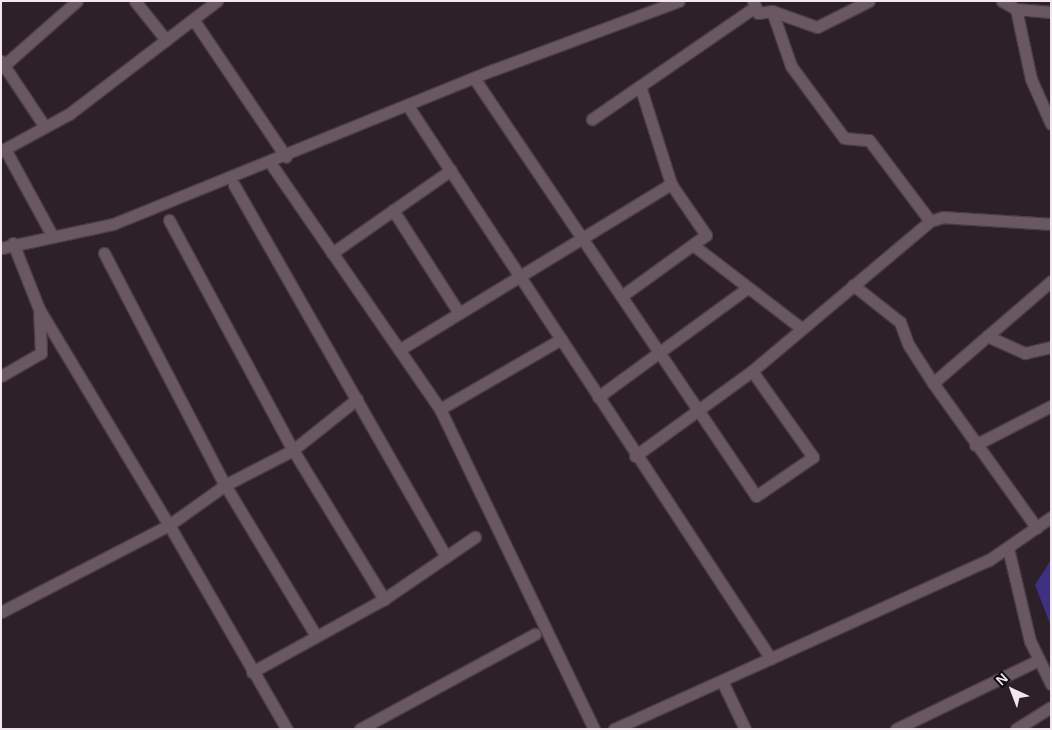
<!DOCTYPE html>
<html>
<head>
<meta charset="utf-8">
<style>
  body { margin:0 }
  #map { position:relative; width:1052px; height:730px; overflow:hidden; background:#2e2028; font-family:Helvetica,sans-serif }
  div>[style] { position:absolute }
  .water>* { inset:0; background:#3d3180 }
  .roads { filter:drop-shadow(1px 0 #4b3e46) drop-shadow(-1px 0 #4b3e46) drop-shadow(0 1px #4b3e46) drop-shadow(0 -1px #4b3e46) }
  .minor>* { height:11px; margin:-5.5px; padding:0 5.5px; transform-origin:5.5px; border-radius:5.5px; background:#695861 }
  span { translate:-50% -50%; white-space:nowrap; text-align:center; line-height:1.15; -webkit-text-stroke:5px #120c0f; paint-order:stroke }
  .frame { position:absolute; inset:0; border:2px solid #f1e7ed; pointer-events:none }
  .north { position:absolute; left:987px; top:665px; width:50px; height:50px; -webkit-text-stroke:4px #120c0f; paint-order:stroke; rotate:317deg; font-size:14px; font-weight:700; line-height:20px; text-align:center; color:#f1e7ed }
  .north::after { content:''; display:block; margin:auto; width:18px; height:22px; background:#f1e7ed; clip-path:polygon(50% 0,100% 100%,50% 72%,0 100%) }
</style>
</head>
<body>
<div id="map">
  <div class="water">
    <div style="clip-path:polygon(1051px 560px,1051px 626px,1035px 585px)"></div>
  </div>
  <div class="roads">
    <div class="minor">
      <div style="left:135px;top:1px;width:50px;rotate:51.5deg"></div>
      <div style="left:753px;top:1px;width:13px;rotate:67deg"></div>
      <div style="left:758px;top:13px;width:14px;rotate:-8deg"></div>
      <div style="left:772px;top:11px;width:58px;rotate:70.9deg"></div>
      <div style="left:791px;top:66px;width:89px;rotate:53.6deg"></div>
      <div style="left:844px;top:138px;width:25px;rotate:5deg"></div>
      <div style="left:869px;top:140px;width:101px;rotate:53deg"></div>
      <div style="left:1002px;top:1px;width:16px;rotate:30deg"></div>
      <div style="left:1016px;top:9px;width:35px;rotate:5deg"></div>
      <div style="left:1016px;top:9px;width:72px;rotate:77.9deg"></div>
      <div style="left:1031px;top:79px;width:49px;rotate:66deg"></div>
      <div style="left:772px;top:11px;width:48px;rotate:19.6deg"></div>
      <div style="left:817px;top:27px;width:58px;rotate:-26.6deg"></div>
      <div style="left:193px;top:19px;width:166px;rotate:56deg"></div>
      <div style="left:1px;top:61px;width:79px;rotate:56.3deg"></div>
      <div style="left:1px;top:68px;width:101px;rotate:-41.4deg"></div>
      <div style="left:474px;top:78px;width:504px;rotate:55.99deg"></div>
      <div style="left:756px;top:496px;width:69px;rotate:-34.4deg"></div>
      <div style="left:813px;top:457px;width:105px;rotate:-125.3deg"></div>
      <div style="left:640px;top:86px;width:103px;rotate:72.4deg"></div>
      <div style="left:408px;top:106px;width:661px;rotate:56.72deg"></div>
      <div style="left:592px;top:119px;width:198px;rotate:-34.5deg"></div>
      <div style="left:5px;top:149px;width:100px;rotate:61.4deg"></div>
      <div style="left:1px;top:151px;width:77px;rotate:-28.6deg"></div>
      <div style="left:69px;top:114px;width:186px;rotate:-37.4deg"></div>
      <div style="left:271px;top:164px;width:298px;rotate:55.4deg"></div>
      <div style="left:440px;top:409px;width:355px;rotate:64.3deg"></div>
      <div style="left:234px;top:185px;width:427px;rotate:60.3deg"></div>
      <div style="left:393px;top:210px;width:122px;rotate:57.3deg"></div>
      <div style="left:169px;top:220px;width:261px;rotate:61.7deg"></div>
      <div style="left:293px;top:450px;width:175px;rotate:58.6deg"></div>
      <div style="left:693px;top:245px;width:136px;rotate:37.5deg"></div>
      <div style="left:1px;top:248px;width:115px;rotate:-12.1deg"></div>
      <div style="left:113px;top:224px;width:410px;rotate:-22.1deg"></div>
      <div style="left:493px;top:70px;width:198px;rotate:-20.4deg"></div>
      <div style="left:104px;top:253px;width:262px;rotate:62.5deg"></div>
      <div style="left:225px;top:485px;width:176px;rotate:58.9deg"></div>
      <div style="left:332px;top:253px;width:145px;rotate:-34.9deg"></div>
      <div style="left:853px;top:285px;width:60px;rotate:38.2deg"></div>
      <div style="left:900px;top:322px;width:23px;rotate:70deg"></div>
      <div style="left:908px;top:344px;width:46px;rotate:57.3deg"></div>
      <div style="left:933px;top:383px;width:178px;rotate:54.4deg"></div>
      <div style="left:39px;top:309px;width:252px;rotate:59deg"></div>
      <div style="left:169px;top:525px;width:69px;rotate:-35.5deg"></div>
      <div style="left:225px;top:485px;width:76px;rotate:-27.2deg"></div>
      <div style="left:293px;top:450px;width:82px;rotate:-38.6deg"></div>
      <div style="left:987px;top:336px;width:42px;rotate:24.1deg"></div>
      <div style="left:1025px;top:353px;width:27px;rotate:-13deg"></div>
      <div style="left:399px;top:350px;width:319px;rotate:-31.4deg"></div>
      <div style="left:671px;top:184px;width:62px;rotate:55.5deg"></div>
      <div style="left:706px;top:235px;width:102px;rotate:144.1deg"></div>
      <div style="left:1px;top:376px;width:46px;rotate:-29.9deg"></div>
      <div style="left:41px;top:353px;width:44px;rotate:-92.6deg"></div>
      <div style="left:39px;top:309px;width:71px;rotate:-111.5deg"></div>
      <div style="left:933px;top:383px;width:156px;rotate:-40.8deg"></div>
      <div style="left:598px;top:397px;width:183px;rotate:-36.1deg"></div>
      <div style="left:440px;top:409px;width:140px;rotate:-30deg"></div>
      <div style="left:975px;top:445px;width:85px;rotate:-27.2deg"></div>
      <div style="left:635px;top:456px;width:145px;rotate:-36deg"></div>
      <div style="left:752px;top:371px;width:233px;rotate:-40.1deg"></div>
      <div style="left:930px;top:221px;width:14px;rotate:-17deg"></div>
      <div style="left:943px;top:217px;width:108px;rotate:3.7deg"></div>
      <div style="left:1008px;top:548px;width:96px;rotate:76.7deg"></div>
      <div style="left:1030px;top:641px;width:48px;rotate:64deg"></div>
      <div style="left:1px;top:612px;width:189px;rotate:-27.4deg"></div>
      <div style="left:169px;top:525px;width:236px;rotate:60deg"></div>
      <div style="left:252px;top:672px;width:151px;rotate:-28.9deg"></div>
      <div style="left:384px;top:599px;width:110px;rotate:-34.3deg"></div>
      <div style="left:722px;top:681px;width:53px;rotate:64.4deg"></div>
      <div style="left:360px;top:729px;width:199px;rotate:-28.5deg"></div>
      <div style="left:614px;top:729px;width:411px;rotate:-24.3deg"></div>
      <div style="left:989px;top:560px;width:75px;rotate:-34.7deg"></div>
      <div style="left:896px;top:729px;width:159px;rotate:-25.8deg"></div>
      <div style="left:1016px;top:729px;width:41px;rotate:-32.2deg"></div>
    </div>
  </div>
  <div class="frame"></div>
  <div class="north">N</div>
</div>
</body>
</html>
